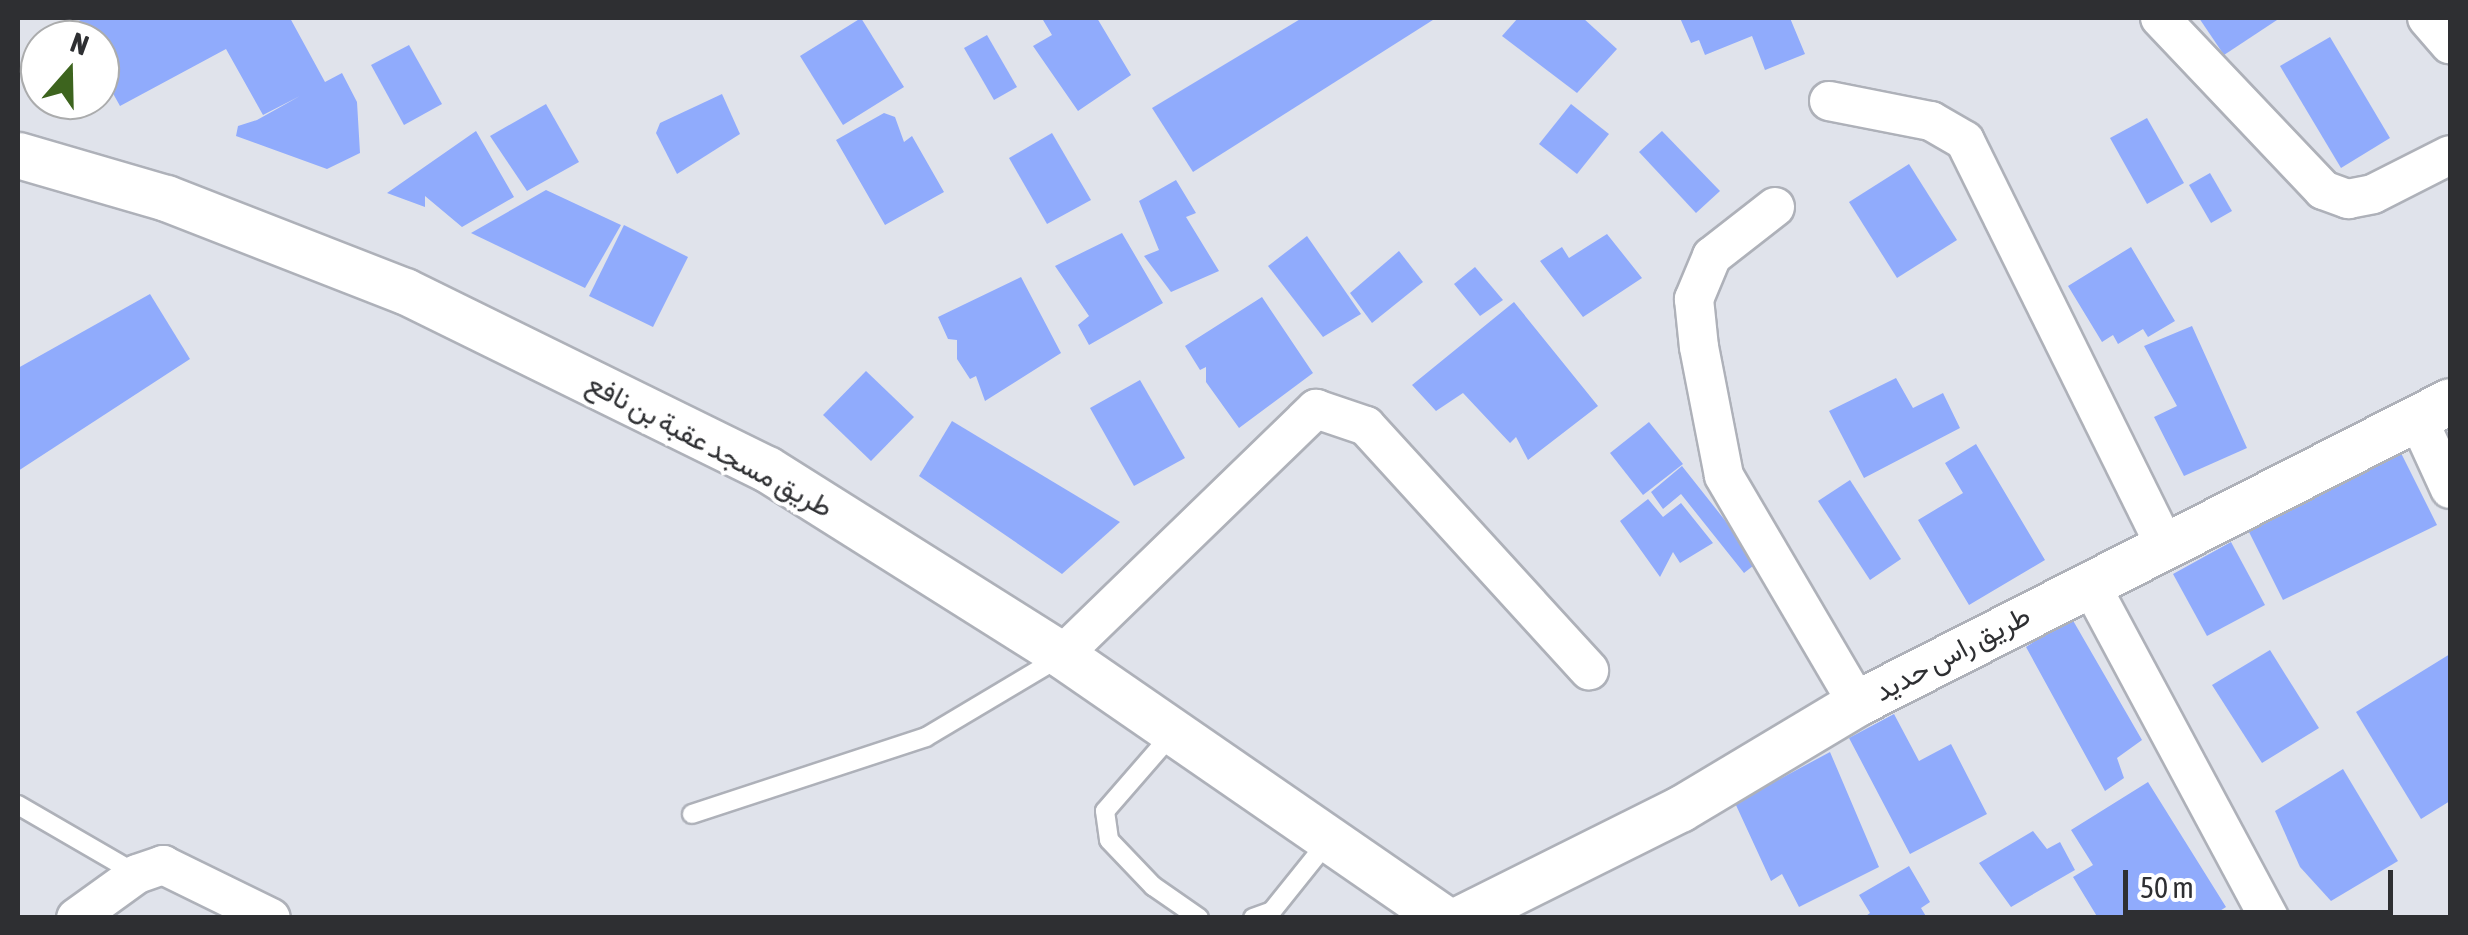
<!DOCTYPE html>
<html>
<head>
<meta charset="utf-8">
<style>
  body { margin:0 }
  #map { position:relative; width:2468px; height:935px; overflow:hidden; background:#e0e3eb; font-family:"Asap Condensed",Vazirmatn,sans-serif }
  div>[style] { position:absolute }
  .building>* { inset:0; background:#90abfc }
  .roads { filter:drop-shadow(2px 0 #aeb1b9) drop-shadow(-2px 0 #aeb1b9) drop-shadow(0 2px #aeb1b9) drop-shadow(0 -2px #aeb1b9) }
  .service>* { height:18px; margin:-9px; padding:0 9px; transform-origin:9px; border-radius:9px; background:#fff }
  .minor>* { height:38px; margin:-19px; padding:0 19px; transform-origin:19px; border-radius:19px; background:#fff }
  .tertiary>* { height:45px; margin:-22.5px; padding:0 22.5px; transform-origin:22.5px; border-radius:22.5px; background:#fff }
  span { translate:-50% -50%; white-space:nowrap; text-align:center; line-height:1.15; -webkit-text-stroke:8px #fff; paint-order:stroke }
  .street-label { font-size:28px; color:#2e2f32 }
  .frame { position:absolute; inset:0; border:20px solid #2e2f32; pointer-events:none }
  .north { position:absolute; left:20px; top:20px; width:100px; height:100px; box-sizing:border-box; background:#fff; border:2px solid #abacad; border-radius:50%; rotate:20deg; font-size:28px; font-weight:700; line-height:40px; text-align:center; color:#2e2f32 }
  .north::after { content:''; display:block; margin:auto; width:35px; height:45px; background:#3d641e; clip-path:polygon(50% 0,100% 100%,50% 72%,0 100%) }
  .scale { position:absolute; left:2123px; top:870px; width:270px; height:45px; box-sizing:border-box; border:5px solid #2e2f32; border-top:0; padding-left:12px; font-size:30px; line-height:35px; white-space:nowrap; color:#2e2f32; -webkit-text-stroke:8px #fff; paint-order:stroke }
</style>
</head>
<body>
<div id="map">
  <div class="building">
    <div style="clip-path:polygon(85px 18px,290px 18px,325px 82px,342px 73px,357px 102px,360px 153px,327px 169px,236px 136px,238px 126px,257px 120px,300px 96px,263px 115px,226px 49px,120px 106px,100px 70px,100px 40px,84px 40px,74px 23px)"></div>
    <div style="clip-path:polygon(861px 18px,904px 87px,843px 125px,800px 56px)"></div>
    <div style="clip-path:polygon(1048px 18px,1097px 18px,1131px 75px,1078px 111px,1033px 46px,1052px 35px,1043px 20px)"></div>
    <div style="clip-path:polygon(1302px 18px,1436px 18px,1193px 172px,1152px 108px)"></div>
    <div style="clip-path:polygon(1518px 18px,1583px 18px,1617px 49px,1577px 93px,1502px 36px)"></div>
    <div style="clip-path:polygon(1680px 18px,1790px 18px,1805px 54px,1765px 70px,1752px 36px,1705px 55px,1699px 40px,1691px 43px)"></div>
    <div style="clip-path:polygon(2199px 18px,2280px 18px,2224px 55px)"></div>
    <div style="clip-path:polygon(987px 35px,1017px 87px,994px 100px,964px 48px)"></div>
    <div style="clip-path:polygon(2330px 37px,2390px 138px,2341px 168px,2280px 66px)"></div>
    <div style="clip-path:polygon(409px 45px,442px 104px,404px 125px,371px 65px)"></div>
    <div style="clip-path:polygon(722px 94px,740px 134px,677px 174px,656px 133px,660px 123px)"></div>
    <div style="clip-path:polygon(546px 104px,579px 162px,527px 191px,490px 136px)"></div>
    <div style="clip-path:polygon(1571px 104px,1609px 134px,1577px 174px,1539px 144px)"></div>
    <div style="clip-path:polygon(884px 113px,895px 117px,904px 142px,912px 136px,944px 192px,885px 225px,836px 140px)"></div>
    <div style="clip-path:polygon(2147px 118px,2184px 183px,2147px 204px,2110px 138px)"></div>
    <div style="clip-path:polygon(476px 131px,514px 197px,462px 227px,425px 196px,425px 207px,387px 193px)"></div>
    <div style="clip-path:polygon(1662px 131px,1720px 191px,1696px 213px,1639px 152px)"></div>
    <div style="clip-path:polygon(1052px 133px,1091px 200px,1047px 224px,1009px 158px)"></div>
    <div style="clip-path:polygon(1909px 164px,1957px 240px,1897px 278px,1849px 202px)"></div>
    <div style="clip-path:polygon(2210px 173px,2232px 211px,2211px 223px,2189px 185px)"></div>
    <div style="clip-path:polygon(1176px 180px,1196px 213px,1186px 217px,1219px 271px,1171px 292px,1144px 256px,1159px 250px,1139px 201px)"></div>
    <div style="clip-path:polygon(546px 190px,621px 225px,585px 288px,471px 233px)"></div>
    <div style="clip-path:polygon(624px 225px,688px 257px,653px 327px,589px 296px)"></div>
    <div style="clip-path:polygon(1122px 233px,1163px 303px,1089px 345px,1078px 325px,1089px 316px,1055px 266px)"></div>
    <div style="clip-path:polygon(1607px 234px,1642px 278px,1583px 317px,1540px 261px,1562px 247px,1569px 258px)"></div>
    <div style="clip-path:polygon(1307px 236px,1361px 314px,1323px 337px,1268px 266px)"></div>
    <div style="clip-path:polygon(2131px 247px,2175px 321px,2148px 337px,2143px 329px,2118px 344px,2113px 335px,2102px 342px,2068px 286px)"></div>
    <div style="clip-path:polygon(1399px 251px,1423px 282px,1372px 323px,1350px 293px)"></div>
    <div style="clip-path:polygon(1475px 267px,1503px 300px,1480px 316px,1454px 284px)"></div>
    <div style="clip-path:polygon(1021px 277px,1061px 353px,985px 401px,976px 376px,970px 379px,957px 359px,957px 340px,948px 339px,938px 317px)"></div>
    <div style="clip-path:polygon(150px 294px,190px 359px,18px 471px,18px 368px)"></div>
    <div style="clip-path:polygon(1262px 297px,1313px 373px,1239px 428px,1206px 382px,1206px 367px,1200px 370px,1185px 346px)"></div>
    <div style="clip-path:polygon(1514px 302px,1598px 406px,1528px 460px,1516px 437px,1510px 443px,1463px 393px,1436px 411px,1412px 385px)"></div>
    <div style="clip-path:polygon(2192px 326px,2247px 448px,2184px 476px,2154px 417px,2177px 406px,2144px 346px)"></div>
    <div style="clip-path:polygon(866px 371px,914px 417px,871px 461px,823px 415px)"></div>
    <div style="clip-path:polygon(1896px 378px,1913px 408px,1943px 393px,1960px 428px,1864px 478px,1829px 411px)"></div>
    <div style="clip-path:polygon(1140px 380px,1185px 458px,1134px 486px,1090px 408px)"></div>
    <div style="clip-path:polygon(952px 421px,1120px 522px,1062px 574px,919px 476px)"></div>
    <div style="clip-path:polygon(1649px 422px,1683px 464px,1643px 495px,1610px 453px)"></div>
    <div style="clip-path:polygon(1976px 444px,2045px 560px,1969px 605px,1918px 520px,1963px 493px,1945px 463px)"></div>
    <div style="clip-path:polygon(2397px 445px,2437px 525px,2283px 600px,2243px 520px)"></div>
    <div style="clip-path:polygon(1682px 466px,1758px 562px,1744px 573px,1681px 494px,1663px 509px,1651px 492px)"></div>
    <div style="clip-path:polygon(1850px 480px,1901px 559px,1870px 580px,1818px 501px)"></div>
    <div style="clip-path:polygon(1648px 499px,1663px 517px,1681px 503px,1713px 543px,1680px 563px,1673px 552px,1660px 577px,1620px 521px)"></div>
    <div style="clip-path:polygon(2231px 542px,2265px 605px,2207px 636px,2173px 574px)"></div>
    <div style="clip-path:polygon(2071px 617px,2142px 740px,2117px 758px,2124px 778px,2105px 791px,2026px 647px)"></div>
    <div style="clip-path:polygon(2270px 650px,2319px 728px,2262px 763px,2212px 685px)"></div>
    <div style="clip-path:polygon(2450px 654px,2450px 801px,2421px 819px,2356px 712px)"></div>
    <div style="clip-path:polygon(1894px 714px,1919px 761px,1951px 744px,1987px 814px,1910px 854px,1849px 738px)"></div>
    <div style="clip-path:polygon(1830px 752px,1879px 867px,1799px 907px,1782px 874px,1771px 881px,1735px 803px)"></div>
    <div style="clip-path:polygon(2343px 769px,2398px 861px,2331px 901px,2300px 867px,2275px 811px)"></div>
    <div style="clip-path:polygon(2148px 782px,2226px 907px,2209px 918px,2098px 918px,2073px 877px,2093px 865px,2071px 830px)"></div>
    <div style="clip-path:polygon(2033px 831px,2047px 849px,2060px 842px,2075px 870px,2011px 907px,1979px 863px)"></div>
    <div style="clip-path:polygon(1909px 866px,1930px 902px,1921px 908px,1927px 918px,1863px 918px,1870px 913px,1859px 895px)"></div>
  </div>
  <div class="roads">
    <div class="service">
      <div style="left:1172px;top:734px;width:102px;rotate:131deg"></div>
      <div style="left:1105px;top:811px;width:29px;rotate:82deg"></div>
      <div style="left:1109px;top:840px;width:64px;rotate:46.3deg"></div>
      <div style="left:1153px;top:886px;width:56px;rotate:34.8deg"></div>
      <div style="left:18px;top:805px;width:138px;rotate:30.1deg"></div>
      <div style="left:692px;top:814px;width:246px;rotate:-18.2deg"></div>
      <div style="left:926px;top:737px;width:158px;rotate:-30.8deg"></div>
      <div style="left:1253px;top:918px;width:20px;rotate:-20deg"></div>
      <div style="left:1272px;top:911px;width:90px;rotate:-51.3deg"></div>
    </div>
    <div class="minor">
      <div style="left:2160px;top:18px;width:237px;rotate:46.5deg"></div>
      <div style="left:2323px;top:190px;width:27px;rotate:20deg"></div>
      <div style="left:2348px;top:199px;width:25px;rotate:-11deg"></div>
      <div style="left:2373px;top:194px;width:86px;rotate:-26.9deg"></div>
      <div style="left:2427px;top:18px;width:35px;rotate:49deg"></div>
      <div style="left:1829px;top:101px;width:104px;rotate:11.1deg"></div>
      <div style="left:1931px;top:121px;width:39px;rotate:30deg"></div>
      <div style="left:1965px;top:141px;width:453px;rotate:63.7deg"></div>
      <div style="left:1775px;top:207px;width:80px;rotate:142.1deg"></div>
      <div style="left:1712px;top:256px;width:47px;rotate:112.7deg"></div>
      <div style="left:1694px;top:299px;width:48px;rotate:84.1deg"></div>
      <div style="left:1699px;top:347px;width:131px;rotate:79deg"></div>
      <div style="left:1724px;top:476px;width:263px;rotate:59.6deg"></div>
      <div style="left:2417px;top:417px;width:79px;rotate:65.4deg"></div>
      <div style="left:2089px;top:582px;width:381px;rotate:61.8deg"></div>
      <div style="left:1062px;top:655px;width:354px;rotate:-44.1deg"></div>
      <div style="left:1316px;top:409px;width:53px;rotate:18.8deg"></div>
      <div style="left:1366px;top:426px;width:331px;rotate:47.6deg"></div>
      <div style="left:76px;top:918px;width:75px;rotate:-35.8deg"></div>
      <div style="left:137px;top:874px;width:28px;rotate:-19deg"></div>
      <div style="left:163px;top:865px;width:120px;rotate:26.1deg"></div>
    </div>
    <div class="tertiary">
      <div style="left:18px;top:155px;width:154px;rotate:16.2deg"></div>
      <div style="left:166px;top:198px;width:256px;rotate:21.3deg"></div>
      <div style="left:405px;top:291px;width:403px;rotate:26.2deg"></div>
      <div style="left:767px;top:469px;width:349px;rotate:32.2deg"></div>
      <div style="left:1062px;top:655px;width:463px;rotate:34.6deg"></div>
      <div style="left:1461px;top:918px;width:245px;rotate:-26.5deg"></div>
      <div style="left:1680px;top:809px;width:206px;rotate:-30.9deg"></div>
      <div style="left:1857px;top:703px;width:665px;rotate:-26.99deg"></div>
    </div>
  </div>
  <div class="street-label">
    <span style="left:710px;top:445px;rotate:28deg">طريق مسجد عقبة بن نافع</span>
    <span style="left:1952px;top:653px;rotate:-28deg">طريق راس حديد</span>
  </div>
  <div class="frame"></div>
  <div class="north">N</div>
  <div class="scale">50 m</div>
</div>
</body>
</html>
